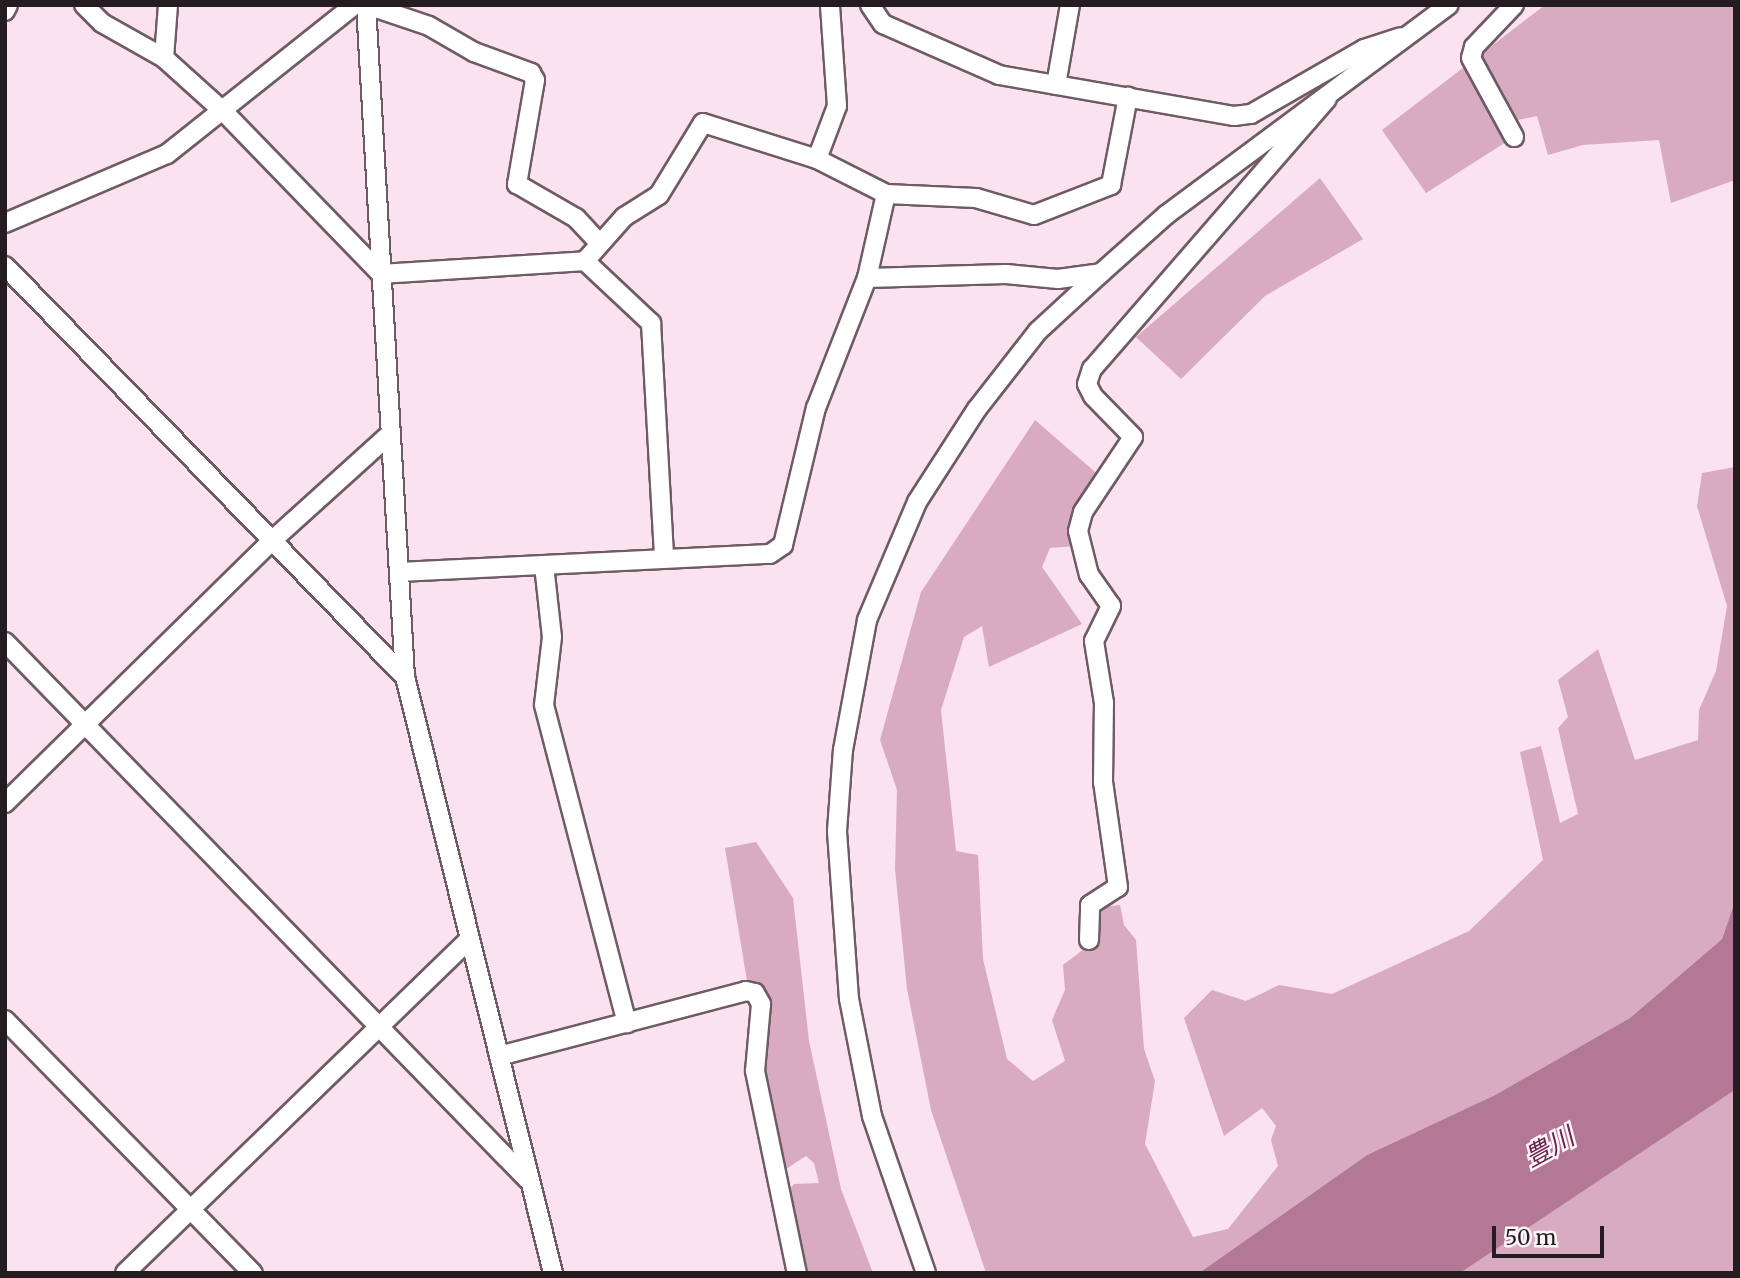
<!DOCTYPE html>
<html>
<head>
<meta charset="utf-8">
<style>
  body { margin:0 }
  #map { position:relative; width:1740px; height:1278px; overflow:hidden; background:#fae3ee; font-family:Merriweather,"Noto Sans JP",serif }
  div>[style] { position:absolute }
  .green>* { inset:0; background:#d8abc1 }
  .water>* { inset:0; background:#b47897 }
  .roads { filter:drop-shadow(2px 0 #6f5b65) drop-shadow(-2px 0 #6f5b65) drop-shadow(0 2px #6f5b65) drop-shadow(0 -2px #6f5b65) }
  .minor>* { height:18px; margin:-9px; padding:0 9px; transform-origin:9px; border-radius:9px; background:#fff }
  span { translate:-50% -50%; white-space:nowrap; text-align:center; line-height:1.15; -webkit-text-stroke:5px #fef5f9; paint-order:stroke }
  .water-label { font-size:26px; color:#6a214c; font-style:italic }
  .frame { position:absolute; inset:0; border:7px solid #241c20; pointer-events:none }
  .scale { position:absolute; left:1492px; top:1226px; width:112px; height:32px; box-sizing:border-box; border:4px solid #241c20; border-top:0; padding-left:9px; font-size:21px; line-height:24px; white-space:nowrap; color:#241c20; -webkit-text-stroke:5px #fef5f9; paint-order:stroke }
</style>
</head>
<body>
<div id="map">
  <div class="green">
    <div style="clip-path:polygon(1545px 5px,1735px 5px,1735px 180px,1671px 203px,1659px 140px,1583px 145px,1548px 155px,1537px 116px,1508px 122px,1514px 137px,1426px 193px,1382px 130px)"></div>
    <div style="clip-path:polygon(1320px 178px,1363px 239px,1265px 296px,1181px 379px,1136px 337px)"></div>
    <div style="clip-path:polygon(1035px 420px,1102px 478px,1076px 546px,1050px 548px,1042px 567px,1082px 624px,989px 667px,982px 626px,964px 637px,941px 710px,956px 851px,978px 855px,983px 959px,1007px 1059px,1033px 1081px,1065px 1061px,1052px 1020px,1065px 990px,1063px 965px,1088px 946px,1094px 908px,1120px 905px,1124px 925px,1136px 940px,1144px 1049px,1155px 1081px,1145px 1144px,1193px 1237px,1228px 1229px,1278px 1166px,1271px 1140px,1276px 1126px,1262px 1108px,1224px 1136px,1184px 1018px,1212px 990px,1246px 1001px,1279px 985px,1332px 994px,1469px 931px,1543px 860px,1520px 752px,1541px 746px,1560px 823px,1578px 814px,1558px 728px,1568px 717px,1558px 680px,1598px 649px,1635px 760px,1698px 740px,1699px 710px,1716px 671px,1727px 606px,1697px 506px,1702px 473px,1735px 467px,1735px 901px,1722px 939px,1630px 1018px,1495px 1095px,1367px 1155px,1199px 1273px,986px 1273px,931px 1110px,907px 989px,895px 869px,897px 790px,880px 740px,921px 592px)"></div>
    <div style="clip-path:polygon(756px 842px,793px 898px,809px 1041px,841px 1189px,873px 1273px,797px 1273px,783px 1197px,794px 1184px,819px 1183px,814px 1163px,806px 1156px,786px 1169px,779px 1167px,758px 1071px,761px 1020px,748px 987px,725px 848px)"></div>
    <div style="clip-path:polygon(1735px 1090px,1735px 1273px,1460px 1273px,1464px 1270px)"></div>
  </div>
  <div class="water">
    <div style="clip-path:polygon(1735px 901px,1735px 1090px,1460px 1273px,1199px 1273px,1367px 1155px,1495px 1095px,1630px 1018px,1722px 939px)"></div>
  </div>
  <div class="roads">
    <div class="minor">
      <div style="left:84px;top:5px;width:25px;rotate:45deg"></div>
      <div style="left:102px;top:23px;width:71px;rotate:29.4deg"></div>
      <div style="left:164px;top:58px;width:81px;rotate:42deg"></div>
      <div style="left:224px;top:112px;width:226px;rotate:45.9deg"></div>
      <div style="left:381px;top:274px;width:204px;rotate:-3.6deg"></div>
      <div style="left:585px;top:261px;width:91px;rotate:43.2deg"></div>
      <div style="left:651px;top:323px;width:236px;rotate:86.8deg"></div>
      <div style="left:366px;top:5px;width:673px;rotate:86.68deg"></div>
      <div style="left:405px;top:677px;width:614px;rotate:76.05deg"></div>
      <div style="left:367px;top:5px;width:65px;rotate:18.7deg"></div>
      <div style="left:429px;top:26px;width:52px;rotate:30deg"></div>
      <div style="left:474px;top:52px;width:61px;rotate:20.2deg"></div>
      <div style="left:531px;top:73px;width:8px;rotate:60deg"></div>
      <div style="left:535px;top:80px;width:106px;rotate:99.8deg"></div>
      <div style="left:517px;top:184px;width:68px;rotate:30deg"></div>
      <div style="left:576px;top:218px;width:35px;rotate:47deg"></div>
      <div style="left:870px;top:5px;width:23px;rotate:56deg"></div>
      <div style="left:883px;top:24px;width:127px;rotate:23.7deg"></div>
      <div style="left:999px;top:75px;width:239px;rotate:9.9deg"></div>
      <div style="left:1234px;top:116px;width:17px;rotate:-7deg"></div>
      <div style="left:1251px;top:114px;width:130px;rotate:-29.9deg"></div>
      <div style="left:1364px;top:49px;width:38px;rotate:-18deg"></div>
      <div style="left:1514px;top:5px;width:58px;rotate:133.6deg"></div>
      <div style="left:1474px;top:47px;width:11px;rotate:105deg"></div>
      <div style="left:1471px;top:58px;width:90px;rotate:61.4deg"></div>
      <div style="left:5px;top:11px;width:7px;rotate:-63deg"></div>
      <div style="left:164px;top:58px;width:53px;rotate:-85.7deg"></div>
      <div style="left:1056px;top:85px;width:81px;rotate:-80.1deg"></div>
      <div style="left:817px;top:159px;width:57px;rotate:-69.3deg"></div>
      <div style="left:837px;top:106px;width:101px;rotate:-94deg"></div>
      <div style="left:5px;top:223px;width:176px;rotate:-23.1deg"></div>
      <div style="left:167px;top:154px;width:239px;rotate:-38.5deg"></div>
      <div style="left:585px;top:261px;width:59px;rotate:-48.4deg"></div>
      <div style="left:624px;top:217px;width:41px;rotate:-32.2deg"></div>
      <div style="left:659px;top:195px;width:84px;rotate:-58.6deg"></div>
      <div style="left:703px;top:123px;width:120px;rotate:17.5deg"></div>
      <div style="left:817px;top:159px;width:77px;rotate:26.9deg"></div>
      <div style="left:886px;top:194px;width:90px;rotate:2.5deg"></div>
      <div style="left:976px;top:198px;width:60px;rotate:16.3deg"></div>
      <div style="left:1034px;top:215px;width:83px;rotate:-21.3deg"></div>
      <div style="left:1111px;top:185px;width:90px;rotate:-79.1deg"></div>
      <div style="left:5px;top:266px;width:574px;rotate:45.78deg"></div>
      <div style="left:867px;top:278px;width:139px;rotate:-1.6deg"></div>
      <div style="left:1006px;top:274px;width:52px;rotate:5.5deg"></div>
      <div style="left:1058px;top:279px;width:43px;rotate:-7.9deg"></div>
      <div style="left:1101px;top:273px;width:87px;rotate:-41.7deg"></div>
      <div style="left:1166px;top:215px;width:352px;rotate:-36.6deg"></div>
      <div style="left:544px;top:565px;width:72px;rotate:83.7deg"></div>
      <div style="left:552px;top:637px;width:68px;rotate:96.7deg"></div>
      <div style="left:544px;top:705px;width:329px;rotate:75.4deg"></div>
      <div style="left:399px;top:572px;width:371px;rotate:-2.8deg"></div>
      <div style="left:770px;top:554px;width:16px;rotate:-35deg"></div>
      <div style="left:783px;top:545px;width:141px;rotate:-76.5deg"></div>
      <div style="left:816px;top:408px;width:140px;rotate:-68.6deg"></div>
      <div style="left:867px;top:278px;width:86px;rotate:-77.3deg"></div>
      <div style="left:5px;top:642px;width:749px;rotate:45.81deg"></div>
      <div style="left:5px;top:803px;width:380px;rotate:-44.5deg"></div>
      <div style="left:276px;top:537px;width:154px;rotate:-42.1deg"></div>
      <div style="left:1089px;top:940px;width:35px;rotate:-88deg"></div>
      <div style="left:1090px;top:905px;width:33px;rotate:-33deg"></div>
      <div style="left:1118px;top:887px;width:106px;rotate:-98.1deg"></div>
      <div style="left:1103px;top:782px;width:79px;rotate:-89.3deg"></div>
      <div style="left:1104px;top:703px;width:63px;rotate:-99.2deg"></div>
      <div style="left:1094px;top:641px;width:39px;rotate:-64deg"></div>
      <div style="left:1111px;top:606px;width:38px;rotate:-125deg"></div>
      <div style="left:1089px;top:575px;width:45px;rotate:-104deg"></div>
      <div style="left:1078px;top:531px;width:20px;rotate:-75deg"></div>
      <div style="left:1083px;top:512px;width:90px;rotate:-56.3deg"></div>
      <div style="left:1133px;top:437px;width:57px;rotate:-134.3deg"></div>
      <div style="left:1093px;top:396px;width:13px;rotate:-117deg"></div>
      <div style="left:1087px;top:384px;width:16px;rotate:-72deg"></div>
      <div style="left:1092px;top:369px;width:358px;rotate:-49deg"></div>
      <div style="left:5px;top:1020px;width:354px;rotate:45.6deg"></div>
      <div style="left:499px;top:1056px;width:255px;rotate:-14.7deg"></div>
      <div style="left:746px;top:991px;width:9px;rotate:13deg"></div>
      <div style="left:755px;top:993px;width:13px;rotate:61deg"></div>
      <div style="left:761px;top:1004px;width:67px;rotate:95.1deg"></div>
      <div style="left:755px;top:1071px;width:206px;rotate:78.3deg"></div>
      <div style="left:125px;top:1273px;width:477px;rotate:-44.1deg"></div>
      <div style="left:926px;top:1273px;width:166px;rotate:-109deg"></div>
      <div style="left:872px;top:1116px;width:119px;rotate:-101.1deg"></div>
      <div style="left:849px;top:999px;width:168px;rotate:-94.1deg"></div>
      <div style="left:837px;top:831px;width:81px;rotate:-85.8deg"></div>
      <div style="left:843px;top:750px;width:132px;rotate:-79.5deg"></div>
      <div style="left:867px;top:620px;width:128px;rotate:-67deg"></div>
      <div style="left:917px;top:502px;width:111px;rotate:-57.2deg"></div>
      <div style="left:977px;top:409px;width:99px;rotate:-52deg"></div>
      <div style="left:1038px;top:331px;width:86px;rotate:-42.6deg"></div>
    </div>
  </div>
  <div class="water-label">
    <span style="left:1549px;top:1147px;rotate:-29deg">豊川</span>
  </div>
  <div class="frame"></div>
  <div class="scale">50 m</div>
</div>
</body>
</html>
